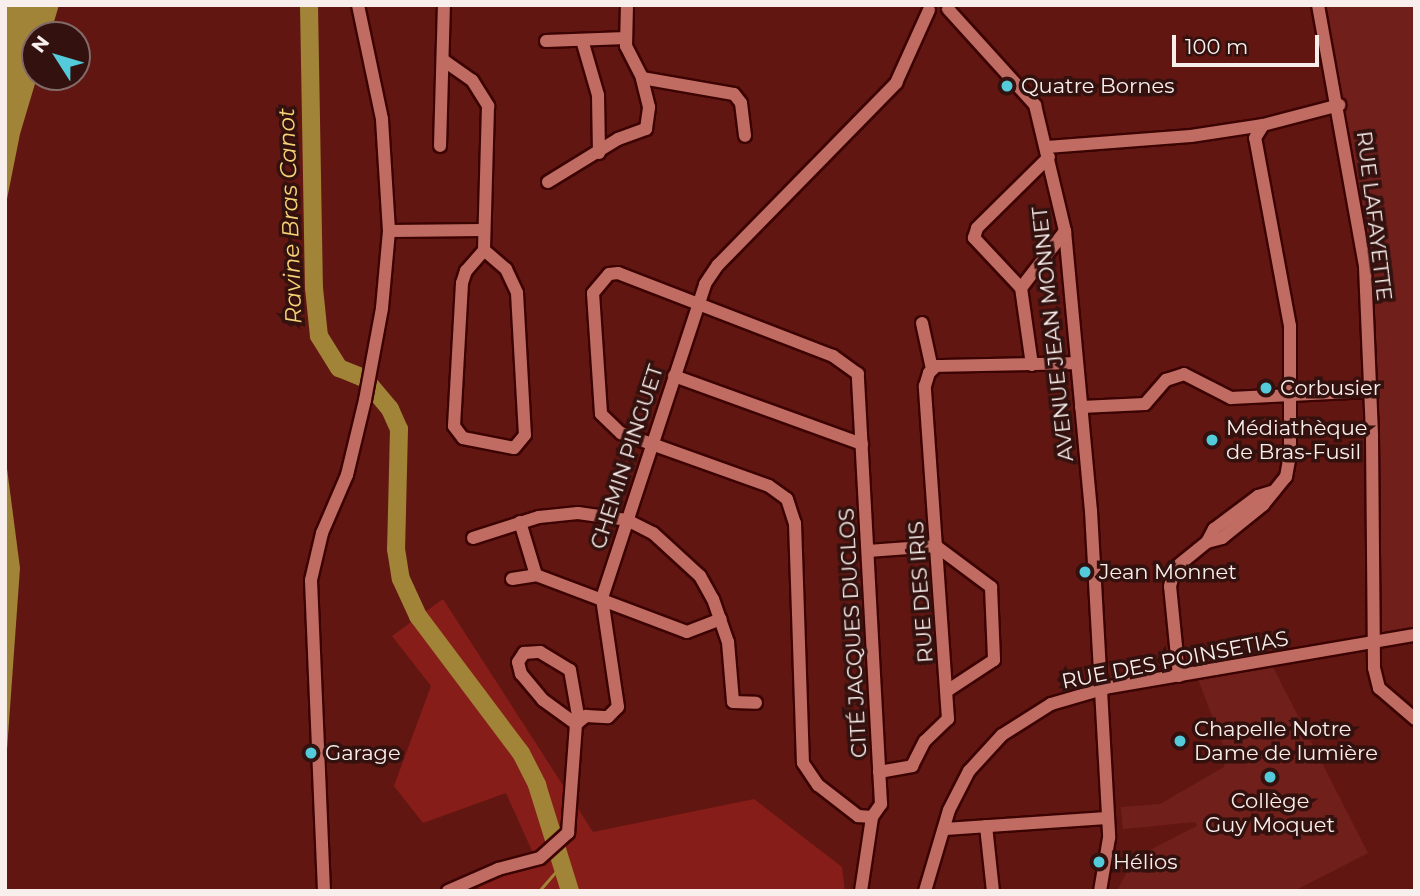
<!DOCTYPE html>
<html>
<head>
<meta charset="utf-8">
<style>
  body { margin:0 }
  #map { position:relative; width:1420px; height:896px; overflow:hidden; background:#621611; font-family:Montserrat,sans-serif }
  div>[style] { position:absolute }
  .built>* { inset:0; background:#711f1b }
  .green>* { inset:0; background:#871d18 }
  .water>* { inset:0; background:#a28439 }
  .stream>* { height:2.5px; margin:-1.25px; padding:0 1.25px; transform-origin:1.25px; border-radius:1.25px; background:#a28439 }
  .river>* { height:18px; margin:-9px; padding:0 9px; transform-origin:9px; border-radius:9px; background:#a28439 }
  .roads { filter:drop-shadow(2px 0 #3c0303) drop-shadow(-2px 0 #3c0303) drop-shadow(0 2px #3c0303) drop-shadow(0 -2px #3c0303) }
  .minor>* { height:12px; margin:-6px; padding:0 6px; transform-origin:6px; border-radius:6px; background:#c16c62 }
  .dots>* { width:19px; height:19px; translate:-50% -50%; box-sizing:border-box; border:4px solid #32110e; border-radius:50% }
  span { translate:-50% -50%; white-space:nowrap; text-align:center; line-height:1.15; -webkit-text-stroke:7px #32110e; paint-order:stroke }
  .poi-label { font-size:21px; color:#f8efed }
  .left { translate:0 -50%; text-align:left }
  .street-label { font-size:21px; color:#f8efed }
  .water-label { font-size:23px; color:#f7d277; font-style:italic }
  .frame { position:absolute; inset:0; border:7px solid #f8efed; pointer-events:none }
  .north { position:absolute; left:21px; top:21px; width:70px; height:70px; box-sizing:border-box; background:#32110e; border:2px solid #816a67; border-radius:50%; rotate:307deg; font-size:19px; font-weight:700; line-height:28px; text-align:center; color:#f8efed }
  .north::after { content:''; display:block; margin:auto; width:24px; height:32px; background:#53cbdb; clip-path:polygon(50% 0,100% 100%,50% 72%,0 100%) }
  .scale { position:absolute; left:1172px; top:35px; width:147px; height:32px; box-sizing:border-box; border:4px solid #f8efed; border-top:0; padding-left:9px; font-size:21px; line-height:24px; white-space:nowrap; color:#f8efed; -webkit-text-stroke:5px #32110e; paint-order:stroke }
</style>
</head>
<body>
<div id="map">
  <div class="built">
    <div style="clip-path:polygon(1313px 5px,1415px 5px,1415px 631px,1374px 643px,1365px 267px,1344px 197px)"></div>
    <div style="clip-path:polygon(1273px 667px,1368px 853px,1294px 891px,1117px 891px,1134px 858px,1197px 826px,1195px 822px,1123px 829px,1121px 807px,1160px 804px,1224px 767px,1225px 750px,1198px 679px)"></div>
  </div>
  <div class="green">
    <div style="clip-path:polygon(443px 599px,593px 832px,754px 799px,842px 867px,845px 891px,482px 891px,476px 885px,533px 853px,506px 793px,423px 823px,394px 786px,431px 686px,392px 636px)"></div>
  </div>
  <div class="water">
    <div style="clip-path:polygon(5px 5px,59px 5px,50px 35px,35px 35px,37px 77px,20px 134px,5px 209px)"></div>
    <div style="clip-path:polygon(5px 453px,20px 568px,5px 778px)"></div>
  </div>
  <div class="stream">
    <div style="left:539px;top:891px;width:37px;rotate:-49deg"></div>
  </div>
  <div class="river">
    <div style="left:309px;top:5px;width:283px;rotate:89deg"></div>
    <div style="left:314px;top:288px;width:48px;rotate:84.1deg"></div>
    <div style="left:319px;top:336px;width:38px;rotate:58deg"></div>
    <div style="left:339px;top:368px;width:27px;rotate:22deg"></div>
    <div style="left:364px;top:378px;width:40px;rotate:50deg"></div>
    <div style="left:390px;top:409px;width:22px;rotate:66deg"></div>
    <div style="left:399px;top:429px;width:120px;rotate:91.4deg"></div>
    <div style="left:396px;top:549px;width:30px;rotate:81deg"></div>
    <div style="left:401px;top:579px;width:41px;rotate:65.3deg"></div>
    <div style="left:418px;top:616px;width:171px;rotate:53.1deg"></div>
    <div style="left:521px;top:753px;width:36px;rotate:63deg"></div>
    <div style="left:537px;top:785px;width:111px;rotate:72.7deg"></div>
  </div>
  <div class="roads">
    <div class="minor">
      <div style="left:627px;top:5px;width:41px;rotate:91.4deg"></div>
      <div style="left:626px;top:46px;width:36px;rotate:63deg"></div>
      <div style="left:642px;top:78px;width:93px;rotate:9.9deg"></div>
      <div style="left:734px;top:94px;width:11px;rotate:52deg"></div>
      <div style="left:741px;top:103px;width:33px;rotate:83deg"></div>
      <div style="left:1318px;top:5px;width:266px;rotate:79.8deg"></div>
      <div style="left:1365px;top:267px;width:170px;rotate:87.6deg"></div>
      <div style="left:1372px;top:437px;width:231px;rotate:89.5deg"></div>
      <div style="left:1374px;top:668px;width:21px;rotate:76deg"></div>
      <div style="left:1379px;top:688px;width:48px;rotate:40.7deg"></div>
      <div style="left:948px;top:9px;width:130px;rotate:47.8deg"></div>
      <div style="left:1035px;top:105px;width:130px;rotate:76.6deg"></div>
      <div style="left:1065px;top:231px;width:281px;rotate:84.7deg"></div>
      <div style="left:1091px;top:511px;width:327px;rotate:86.8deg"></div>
      <div style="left:1109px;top:838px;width:54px;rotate:99.6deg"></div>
      <div style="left:582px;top:40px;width:57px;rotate:73.8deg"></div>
      <div style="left:598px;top:95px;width:58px;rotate:89deg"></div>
      <div style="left:546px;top:41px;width:80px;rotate:-2.1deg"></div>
      <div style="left:443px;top:60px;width:35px;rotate:35deg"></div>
      <div style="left:472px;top:80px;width:31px;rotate:58deg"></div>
      <div style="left:488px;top:106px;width:144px;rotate:91.6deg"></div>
      <div style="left:440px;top:146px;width:141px;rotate:-88.4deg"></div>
      <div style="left:1047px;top:147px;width:144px;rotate:-4.4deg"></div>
      <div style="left:1191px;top:136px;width:73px;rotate:-8.7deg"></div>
      <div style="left:548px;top:182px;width:82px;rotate:-31.6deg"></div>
      <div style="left:618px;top:139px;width:30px;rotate:-20deg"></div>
      <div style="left:646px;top:129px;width:22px;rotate:-82deg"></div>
      <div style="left:649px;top:107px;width:30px;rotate:-104deg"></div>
      <div style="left:389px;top:231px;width:95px;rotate:-0.6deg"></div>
      <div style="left:484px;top:250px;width:29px;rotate:41deg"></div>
      <div style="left:506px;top:269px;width:26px;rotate:65deg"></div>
      <div style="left:517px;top:293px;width:142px;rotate:86.8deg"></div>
      <div style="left:525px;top:435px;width:17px;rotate:130deg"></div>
      <div style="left:514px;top:448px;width:52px;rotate:-168.9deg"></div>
      <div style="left:463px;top:438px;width:15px;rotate:-127deg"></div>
      <div style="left:454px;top:426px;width:143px;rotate:-86.8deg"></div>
      <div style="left:462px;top:283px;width:13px;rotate:-72deg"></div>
      <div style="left:466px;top:271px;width:28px;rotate:-49deg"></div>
      <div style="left:1021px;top:288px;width:72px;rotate:-52.3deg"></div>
      <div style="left:922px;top:323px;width:47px;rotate:77.7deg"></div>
      <div style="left:1032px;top:365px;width:78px;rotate:-98.1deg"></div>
      <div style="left:1021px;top:288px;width:69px;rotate:-133.2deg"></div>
      <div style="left:974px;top:238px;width:10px;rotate:-73deg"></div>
      <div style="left:977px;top:228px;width:101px;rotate:-44.6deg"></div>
      <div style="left:674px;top:376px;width:200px;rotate:19.9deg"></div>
      <div style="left:1081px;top:407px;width:64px;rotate:-2.7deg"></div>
      <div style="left:1145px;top:404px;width:32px;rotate:-49deg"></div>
      <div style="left:1166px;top:380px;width:19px;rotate:-18deg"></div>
      <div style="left:1184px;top:374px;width:53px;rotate:27.1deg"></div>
      <div style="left:1231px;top:398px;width:140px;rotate:-2.9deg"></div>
      <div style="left:520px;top:522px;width:55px;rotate:73.2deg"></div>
      <div style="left:473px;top:538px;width:69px;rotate:-17.7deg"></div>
      <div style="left:539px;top:517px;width:39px;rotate:-6deg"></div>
      <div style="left:578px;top:513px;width:49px;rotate:8.1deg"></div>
      <div style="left:627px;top:520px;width:29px;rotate:27deg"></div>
      <div style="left:653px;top:533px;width:64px;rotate:42.5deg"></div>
      <div style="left:700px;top:576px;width:26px;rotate:61deg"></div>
      <div style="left:713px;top:599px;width:46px;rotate:70.8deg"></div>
      <div style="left:728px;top:642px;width:60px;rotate:85.2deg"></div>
      <div style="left:733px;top:702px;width:23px;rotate:2deg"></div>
      <div style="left:1207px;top:542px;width:16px;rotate:-15deg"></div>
      <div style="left:1222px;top:538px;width:53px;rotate:-38.8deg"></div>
      <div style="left:1263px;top:505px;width:36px;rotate:-51deg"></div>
      <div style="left:1286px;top:477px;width:23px;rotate:-80deg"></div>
      <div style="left:1290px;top:454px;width:128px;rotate:-90deg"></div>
      <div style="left:1290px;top:326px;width:191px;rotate:-100.5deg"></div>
      <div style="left:1255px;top:138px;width:15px;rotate:-58deg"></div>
      <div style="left:1263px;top:125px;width:79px;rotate:-14.7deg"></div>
      <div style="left:868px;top:551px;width:68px;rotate:-4.2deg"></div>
      <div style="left:936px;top:546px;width:69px;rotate:36.7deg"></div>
      <div style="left:991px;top:587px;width:73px;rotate:87.6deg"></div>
      <div style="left:994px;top:660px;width:56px;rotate:146.6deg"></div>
      <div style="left:512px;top:579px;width:24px;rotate:-9deg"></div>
      <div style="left:536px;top:575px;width:161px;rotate:20.7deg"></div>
      <div style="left:687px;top:632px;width:36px;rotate:-21deg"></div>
      <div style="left:1179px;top:676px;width:90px;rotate:-95.7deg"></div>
      <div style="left:1170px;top:586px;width:19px;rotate:-74deg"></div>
      <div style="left:1175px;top:568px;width:41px;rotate:-39.1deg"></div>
      <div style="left:1207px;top:542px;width:15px;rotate:-62deg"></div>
      <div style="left:1214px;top:529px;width:55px;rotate:-36.9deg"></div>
      <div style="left:1258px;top:496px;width:14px;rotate:-17deg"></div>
      <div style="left:576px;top:724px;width:41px;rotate:-144deg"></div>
      <div style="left:543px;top:700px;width:34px;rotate:-130deg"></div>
      <div style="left:521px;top:674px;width:12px;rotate:-104deg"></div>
      <div style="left:518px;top:662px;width:11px;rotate:-56deg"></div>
      <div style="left:524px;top:653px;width:16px;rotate:-4deg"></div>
      <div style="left:540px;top:652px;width:35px;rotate:31deg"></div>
      <div style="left:570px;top:670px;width:52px;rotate:80deg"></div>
      <div style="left:879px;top:772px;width:34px;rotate:-10deg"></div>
      <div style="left:912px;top:766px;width:28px;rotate:-63deg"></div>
      <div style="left:925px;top:741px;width:32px;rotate:-44deg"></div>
      <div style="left:948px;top:719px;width:334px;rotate:-94deg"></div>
      <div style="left:925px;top:386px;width:14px;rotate:-73deg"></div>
      <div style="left:929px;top:373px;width:10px;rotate:-45deg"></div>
      <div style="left:936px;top:366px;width:141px;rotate:-1.2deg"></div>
      <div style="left:986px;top:826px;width:65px;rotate:83.9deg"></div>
      <div style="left:945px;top:829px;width:162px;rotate:-3.9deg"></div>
      <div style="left:324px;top:891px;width:311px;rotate:-92.4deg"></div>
      <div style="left:311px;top:580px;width:48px;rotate:-76.8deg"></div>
      <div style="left:322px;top:533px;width:63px;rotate:-66.7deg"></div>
      <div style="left:347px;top:475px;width:77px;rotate:-76.5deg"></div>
      <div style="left:365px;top:400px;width:94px;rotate:-79.5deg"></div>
      <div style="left:382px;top:308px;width:77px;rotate:-84.8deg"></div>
      <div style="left:389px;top:231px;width:112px;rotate:-93.6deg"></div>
      <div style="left:382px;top:119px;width:116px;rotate:-101.9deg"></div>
      <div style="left:448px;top:891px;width:55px;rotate:-23.7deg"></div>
      <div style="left:498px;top:869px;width:43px;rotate:-14.7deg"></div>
      <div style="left:540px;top:858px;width:38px;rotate:-42deg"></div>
      <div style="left:568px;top:833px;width:109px;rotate:-85.8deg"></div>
      <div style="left:576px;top:724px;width:13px;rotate:-39deg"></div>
      <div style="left:586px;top:716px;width:22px;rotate:3deg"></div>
      <div style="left:608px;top:717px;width:14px;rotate:-45deg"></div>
      <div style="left:618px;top:707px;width:110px;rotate:-98.4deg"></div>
      <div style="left:602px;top:598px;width:330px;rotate:-71.8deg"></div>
      <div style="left:705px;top:284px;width:23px;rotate:-56deg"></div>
      <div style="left:718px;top:265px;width:255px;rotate:-45.6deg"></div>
      <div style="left:896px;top:83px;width:80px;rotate:-65.7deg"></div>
      <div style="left:861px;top:891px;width:75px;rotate:-81.5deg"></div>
      <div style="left:872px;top:817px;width:16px;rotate:-55deg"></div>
      <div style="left:881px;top:804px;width:431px;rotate:-93.1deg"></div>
      <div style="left:858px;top:374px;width:31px;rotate:-144deg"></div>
      <div style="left:833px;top:356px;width:230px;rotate:-158.9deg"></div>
      <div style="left:618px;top:273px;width:9px;rotate:174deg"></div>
      <div style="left:609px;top:274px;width:25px;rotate:130deg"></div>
      <div style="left:593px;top:293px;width:121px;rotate:86.2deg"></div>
      <div style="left:601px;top:414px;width:28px;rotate:44deg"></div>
      <div style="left:621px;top:433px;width:157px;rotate:19.7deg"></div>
      <div style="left:769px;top:486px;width:22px;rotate:36deg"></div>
      <div style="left:787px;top:499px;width:25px;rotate:72deg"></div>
      <div style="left:795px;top:523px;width:240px;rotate:88.1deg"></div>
      <div style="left:803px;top:763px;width:27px;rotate:56deg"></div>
      <div style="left:818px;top:785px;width:51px;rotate:37.8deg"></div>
      <div style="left:858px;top:816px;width:14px;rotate:4deg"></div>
      <div style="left:925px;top:891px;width:84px;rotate:-73.5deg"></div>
      <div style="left:949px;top:810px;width:44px;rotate:-62.9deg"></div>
      <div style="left:969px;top:771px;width:49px;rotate:-47.5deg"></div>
      <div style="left:1002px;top:735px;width:58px;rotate:-32.3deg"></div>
      <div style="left:1051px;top:704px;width:61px;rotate:-16.1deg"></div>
      <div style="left:1110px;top:687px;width:309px;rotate:-9.7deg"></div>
    </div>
  </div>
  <div class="dots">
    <div style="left:1007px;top:86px;background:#53cbdb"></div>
    <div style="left:1266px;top:388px;background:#53cbdb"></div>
    <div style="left:1212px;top:440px;background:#53cbdb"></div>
    <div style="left:1085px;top:572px;background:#53cbdb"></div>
    <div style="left:1180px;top:741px;background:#53cbdb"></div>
    <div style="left:311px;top:753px;background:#53cbdb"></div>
    <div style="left:1270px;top:777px;background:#53cbdb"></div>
    <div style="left:1099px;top:862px;background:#53cbdb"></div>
  </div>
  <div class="poi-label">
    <span class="left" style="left:1021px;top:86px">Quatre Bornes</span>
    <span class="left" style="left:1280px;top:388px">Corbusier</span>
    <span class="left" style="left:1226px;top:440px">Médiathèque<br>de Bras-Fusil</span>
    <span class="left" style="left:1099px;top:572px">Jean Monnet</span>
    <span class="left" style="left:1194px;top:741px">Chapelle Notre<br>Dame de lumière</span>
    <span class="left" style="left:325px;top:753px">Garage</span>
    <span style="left:1270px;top:813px">Collège<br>Guy Moquet</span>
    <span class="left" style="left:1113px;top:862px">Hélios</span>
  </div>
  <div class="street-label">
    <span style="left:1374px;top:216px;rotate:83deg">RUE LAFAYETTE</span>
    <span style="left:1053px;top:334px;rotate:-96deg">AVENUE JEAN MONNET</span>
    <span style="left:627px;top:457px;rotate:-72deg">CHEMIN PINGUET</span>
    <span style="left:921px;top:592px;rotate:-94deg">RUE DES IRIS</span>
    <span style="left:853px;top:633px;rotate:-93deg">CITÉ JACQUES DUCLOS</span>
    <span style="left:1175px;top:660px;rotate:-11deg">RUE DES POINSETIAS</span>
  </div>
  <div class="water-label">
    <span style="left:290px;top:216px;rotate:-92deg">Ravine Bras Canot</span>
  </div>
  <div class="frame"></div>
  <div class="north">N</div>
  <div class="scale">100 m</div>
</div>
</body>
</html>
